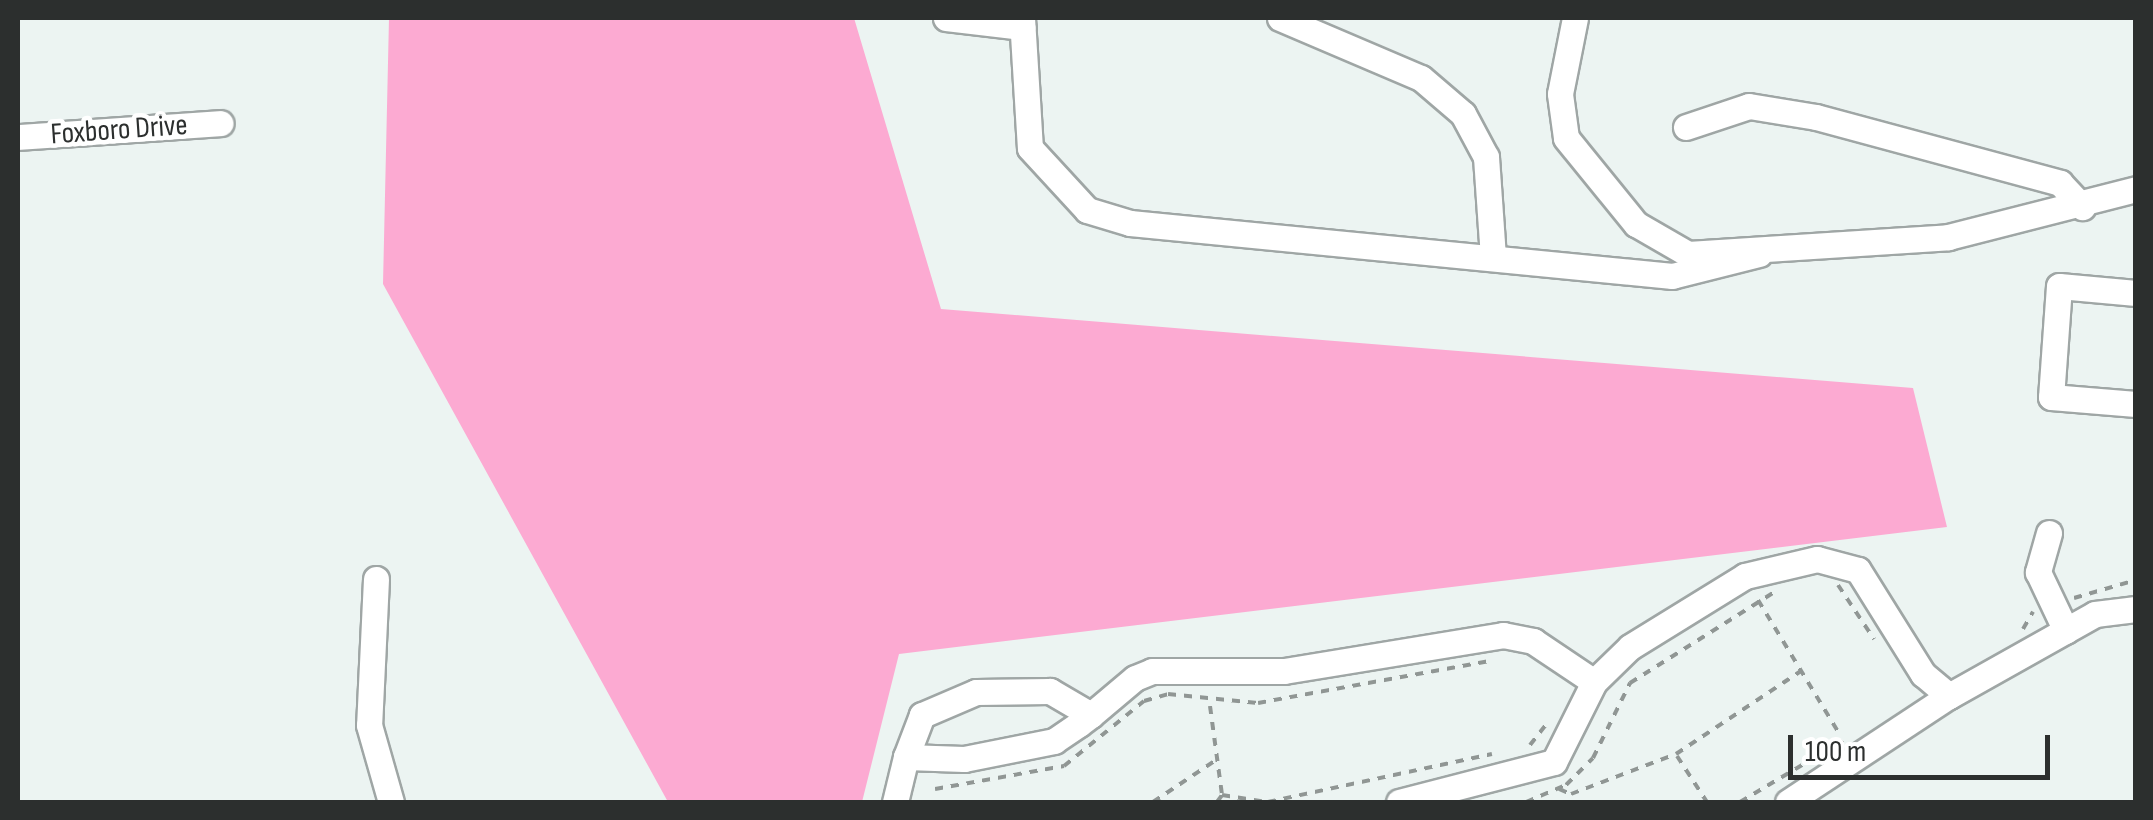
<!DOCTYPE html>
<html>
<head>
<meta charset="utf-8">
<style>
  body { margin:0 }
  #map { position:relative; width:2153px; height:820px; overflow:hidden; background:#ecf4f2; font-family:"Sofia Sans Condensed",sans-serif }
  div>[style] { position:absolute }
  .green>* { inset:0; background:#fcaad2 }
  .path>* { height:4px; margin-top:-2px; transform-origin:0; background:repeating-linear-gradient(90deg,#909694 0 8px,transparent 0 16px) }
  .roads { filter:drop-shadow(2px 0 #9fa6a5) drop-shadow(-2px 0 #9fa6a5) drop-shadow(0 2px #9fa6a5) drop-shadow(0 -2px #9fa6a5) }
  .minor>* { height:25px; margin:-12.5px; padding:0 12.5px; transform-origin:12.5px; border-radius:12.5px; background:#fff }
  span { translate:-50% -50%; white-space:nowrap; text-align:center; line-height:1.15; -webkit-text-stroke:9px #fff; paint-order:stroke }
  .street-label { font-size:30px; color:#2c2f2e }
  .frame { position:absolute; inset:0; border:20px solid #2c2f2e; pointer-events:none }
  .scale { position:absolute; left:1788px; top:735px; width:262px; height:45px; box-sizing:border-box; border:5px solid #2c2f2e; border-top:0; padding-left:12px; font-size:30px; line-height:35px; white-space:nowrap; color:#2c2f2e; -webkit-text-stroke:8px #fff; paint-order:stroke }
</style>
</head>
<body>
<div id="map">
  <div class="green">
    <div style="clip-path:polygon(389px 18px,854px 18px,941px 309px,1913px 388px,1947px 527px,899px 654px,862px 802px,668px 802px,383px 284px)"></div>
  </div>
  <div class="path">
    <div style="left:1838px;top:585px;width:65px;rotate:56.3deg"></div>
    <div style="left:2074px;top:598px;width:65px;rotate:-16.2deg"></div>
    <div style="left:1758px;top:600px;width:158px;rotate:58.7deg"></div>
    <div style="left:2023px;top:629px;width:20px;rotate:-60deg"></div>
    <div style="left:1210px;top:706px;width:90px;rotate:82.3deg"></div>
    <div style="left:1530px;top:745px;width:29px;rotate:-52deg"></div>
    <div style="left:1677px;top:756px;width:55px;rotate:56.9deg"></div>
    <div style="left:935px;top:789px;width:131px;rotate:-10.1deg"></div>
    <div style="left:1064px;top:766px;width:103px;rotate:-39.1deg"></div>
    <div style="left:1144px;top:701px;width:25px;rotate:-16deg"></div>
    <div style="left:1168px;top:694px;width:90px;rotate:5.7deg"></div>
    <div style="left:1258px;top:703px;width:234px;rotate:-10.3deg"></div>
    <div style="left:1559px;top:789px;width:13px;rotate:23deg"></div>
    <div style="left:1571px;top:794px;width:112px;rotate:-20.9deg"></div>
    <div style="left:1676px;top:754px;width:150px;rotate:-33.6deg"></div>
    <div style="left:1153px;top:802px;width:79px;rotate:-33.7deg"></div>
    <div style="left:1217px;top:802px;width:9px;rotate:-54deg"></div>
    <div style="left:1222px;top:795px;width:45px;rotate:9deg"></div>
    <div style="left:1268px;top:802px;width:229px;rotate:-12.1deg"></div>
    <div style="left:1526px;top:802px;width:43px;rotate:-23deg"></div>
    <div style="left:1566px;top:785px;width:38px;rotate:-45deg"></div>
    <div style="left:1593px;top:758px;width:84px;rotate:-63.7deg"></div>
    <div style="left:1630px;top:683px;width:173px;rotate:-32.2deg"></div>
    <div style="left:1740px;top:802px;width:127px;rotate:-30.8deg"></div>
  </div>
  <div class="roads">
    <div class="minor">
      <div style="left:946px;top:18px;width:77px;rotate:6.8deg"></div>
      <div style="left:1022px;top:18px;width:130px;rotate:86.5deg"></div>
      <div style="left:1030px;top:148px;width:84px;rotate:47.4deg"></div>
      <div style="left:1087px;top:210px;width:45px;rotate:16.8deg"></div>
      <div style="left:1130px;top:223px;width:545px;rotate:5.58deg"></div>
      <div style="left:1672px;top:276px;width:90px;rotate:-14.2deg"></div>
      <div style="left:1280px;top:18px;width:153px;rotate:23.1deg"></div>
      <div style="left:1421px;top:78px;width:55px;rotate:40.6deg"></div>
      <div style="left:1463px;top:114px;width:49px;rotate:61.9deg"></div>
      <div style="left:1486px;top:157px;width:101px;rotate:86deg"></div>
      <div style="left:1575px;top:18px;width:77px;rotate:101.2deg"></div>
      <div style="left:1560px;top:94px;width:44px;rotate:82.2deg"></div>
      <div style="left:1566px;top:138px;width:111px;rotate:50.9deg"></div>
      <div style="left:1636px;top:224px;width:60px;rotate:30deg"></div>
      <div style="left:1688px;top:254px;width:261px;rotate:-3.7deg"></div>
      <div style="left:1948px;top:237px;width:194px;rotate:-14.3deg"></div>
      <div style="left:1686px;top:127px;width:66px;rotate:-18.4deg"></div>
      <div style="left:1749px;top:106px;width:68px;rotate:9.3deg"></div>
      <div style="left:1816px;top:117px;width:253px;rotate:15.1deg"></div>
      <div style="left:2060px;top:183px;width:33px;rotate:47deg"></div>
      <div style="left:18px;top:137px;width:203px;rotate:-3.9deg"></div>
      <div style="left:2136px;top:293px;width:77px;rotate:-174.8deg"></div>
      <div style="left:2059px;top:286px;width:111px;rotate:94.1deg"></div>
      <div style="left:2051px;top:397px;width:85px;rotate:4.7deg"></div>
      <div style="left:2049px;top:533px;width:41px;rotate:105.8deg"></div>
      <div style="left:2038px;top:572px;width:65px;rotate:64.6deg"></div>
      <div style="left:376px;top:579px;width:146px;rotate:92.7deg"></div>
      <div style="left:369px;top:725px;width:80px;rotate:74.1deg"></div>
      <div style="left:1091px;top:715px;width:48px;rotate:-149.7deg"></div>
      <div style="left:1050px;top:691px;width:74px;rotate:179.2deg"></div>
      <div style="left:976px;top:692px;width:59px;rotate:156.9deg"></div>
      <div style="left:922px;top:715px;width:45px;rotate:110.9deg"></div>
      <div style="left:906px;top:757px;width:58px;rotate:2deg"></div>
      <div style="left:964px;top:759px;width:92px;rotate:-11.3deg"></div>
      <div style="left:1054px;top:741px;width:30px;rotate:-34deg"></div>
      <div style="left:1079px;top:724px;width:15px;rotate:-37deg"></div>
      <div style="left:1091px;top:715px;width:57px;rotate:-40.1deg"></div>
      <div style="left:1135px;top:678px;width:18px;rotate:-22deg"></div>
      <div style="left:1152px;top:671px;width:132px"></div>
      <div style="left:1284px;top:671px;width:222px;rotate:-9.3deg"></div>
      <div style="left:1503px;top:635px;width:31px;rotate:11deg"></div>
      <div style="left:1533px;top:641px;width:73px;rotate:33.9deg"></div>
      <div style="left:895px;top:802px;width:46px;rotate:-76.3deg"></div>
      <div style="left:1399px;top:802px;width:160px;rotate:-14.5deg"></div>
      <div style="left:1554px;top:762px;width:89px;rotate:-63.4deg"></div>
      <div style="left:1594px;top:682px;width:50px;rotate:-44.2deg"></div>
      <div style="left:1630px;top:647px;width:135px;rotate:-31.7deg"></div>
      <div style="left:1745px;top:576px;width:74px;rotate:-13.3deg"></div>
      <div style="left:1817px;top:559px;width:42px;rotate:15deg"></div>
      <div style="left:1858px;top:570px;width:123px;rotate:58deg"></div>
      <div style="left:1923px;top:674px;width:34px;rotate:40deg"></div>
      <div style="left:1949px;top:696px;width:167px;rotate:-29.3deg"></div>
      <div style="left:2095px;top:614px;width:41px;rotate:-7deg"></div>
      <div style="left:1788px;top:802px;width:193px;rotate:-33.4deg"></div>
    </div>
  </div>
  <div class="street-label">
    <span style="left:119px;top:130px;rotate:-4deg">Foxboro Drive</span>
  </div>
  <div class="frame"></div>
  <div class="scale">100 m</div>
</div>
</body>
</html>
